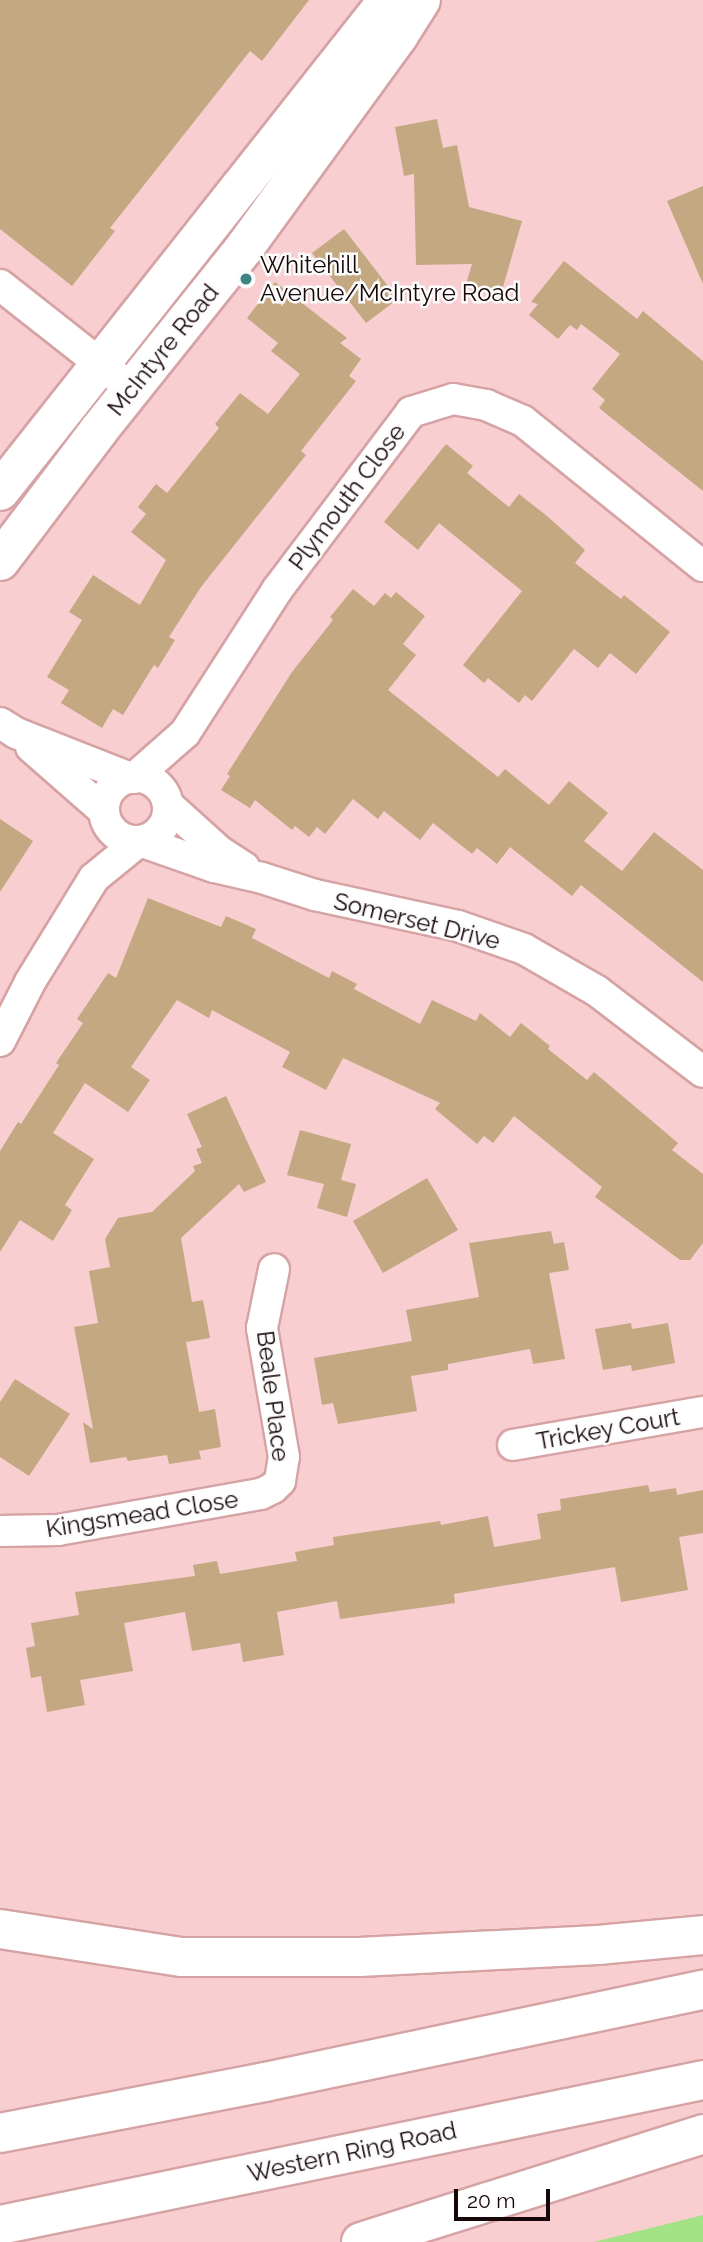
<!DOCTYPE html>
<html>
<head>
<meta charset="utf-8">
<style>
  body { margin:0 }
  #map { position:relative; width:703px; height:2242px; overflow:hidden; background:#f9ced0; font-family:Raleway,sans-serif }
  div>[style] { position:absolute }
  .green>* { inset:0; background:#a4e286 }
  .building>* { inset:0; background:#c3a882 }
  .roads { filter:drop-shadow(2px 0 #d6a3a5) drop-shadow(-2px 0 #d6a3a5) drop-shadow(0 2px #d6a3a5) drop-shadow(0 -2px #d6a3a5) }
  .street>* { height:30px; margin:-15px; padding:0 15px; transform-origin:15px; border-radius:15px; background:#fff }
  .street>.ring { margin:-15px; padding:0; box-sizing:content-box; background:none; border:30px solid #fff; border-radius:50% }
  .primary>* { height:38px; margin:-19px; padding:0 19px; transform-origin:19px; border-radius:19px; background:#fff }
  .highway>* { height:38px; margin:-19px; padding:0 19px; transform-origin:19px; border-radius:19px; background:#fff }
  .dots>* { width:19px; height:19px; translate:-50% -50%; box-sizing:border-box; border:4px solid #fcfcfc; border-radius:50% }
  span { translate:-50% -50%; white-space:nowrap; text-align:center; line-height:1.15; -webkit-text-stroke:5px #fcfcfc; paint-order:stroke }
  .poi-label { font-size:24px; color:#180709 }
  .left { translate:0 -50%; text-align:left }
  .street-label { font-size:24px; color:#180709 }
  .scale { position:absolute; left:454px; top:2189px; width:96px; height:32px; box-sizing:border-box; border:4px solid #180709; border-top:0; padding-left:9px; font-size:21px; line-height:24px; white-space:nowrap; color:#180709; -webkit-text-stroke:5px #fcfcfc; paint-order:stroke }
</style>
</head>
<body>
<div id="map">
  <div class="green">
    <div style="clip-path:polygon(703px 2215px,703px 2242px,594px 2242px)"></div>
  </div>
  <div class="building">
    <div style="clip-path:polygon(0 0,309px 0,262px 61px,250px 51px,110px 228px,115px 231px,72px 286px,0 229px)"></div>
    <div style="clip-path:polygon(437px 119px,443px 148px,457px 145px,469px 207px,522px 221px,501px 294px,466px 284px,472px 264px,416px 265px,414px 174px,404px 176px,395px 127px)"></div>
    <div style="clip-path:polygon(703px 186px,703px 284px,667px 201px)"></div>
    <div style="clip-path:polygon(344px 229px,398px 299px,366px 323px,312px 253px)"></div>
    <div style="clip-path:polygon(564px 261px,637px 319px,643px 311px,703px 361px,703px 491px,599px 408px,605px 400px,592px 389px,620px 354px,581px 324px,577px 330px,570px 325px,558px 339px,529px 315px,538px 304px,531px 302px)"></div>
    <div style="clip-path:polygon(275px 282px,347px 338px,340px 343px,361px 359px,349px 376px,356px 381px,301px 451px,306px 455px,201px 587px,169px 637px,175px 640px,158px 668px,154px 665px,123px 715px,113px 709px,102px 728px,61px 703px,69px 690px,47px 677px,82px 620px,69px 612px,93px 575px,140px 605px,166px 560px,131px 532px,146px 514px,138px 507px,156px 484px,167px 493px,219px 428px,215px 424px,240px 393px,268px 414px,300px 374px,271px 351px,278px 343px,247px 318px)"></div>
    <div style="clip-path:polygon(446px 444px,473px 466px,467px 473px,509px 507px,519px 494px,547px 516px,585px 550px,575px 563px,621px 599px,624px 595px,670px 632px,636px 674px,610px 653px,598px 668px,574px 649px,532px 701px,525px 695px,519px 703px,488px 678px,484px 683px,463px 665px,522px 591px,439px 523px,418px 550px,384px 522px)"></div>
    <div style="clip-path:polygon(353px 589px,374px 606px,385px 593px,391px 598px,396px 592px,425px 616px,403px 644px,416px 655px,388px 690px,498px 777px,505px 769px,549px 805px,569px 781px,608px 813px,584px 841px,622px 871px,654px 832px,703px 870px,703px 982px,581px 885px,572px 896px,510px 847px,497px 864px,477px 848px,472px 854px,433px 823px,420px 840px,384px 811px,378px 819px,353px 799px,325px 834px,317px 827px,309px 837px,295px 826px,292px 830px,255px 800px,250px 808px,221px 790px,230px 776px,227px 774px,292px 672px,333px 620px,330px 617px)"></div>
    <div style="clip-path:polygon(0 819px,33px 841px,0 892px)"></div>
    <div style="clip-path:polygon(148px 898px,221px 927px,226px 916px,256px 929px,252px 938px,329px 978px,332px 971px,357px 984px,354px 989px,420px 1024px,432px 1000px,476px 1021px,480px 1013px,510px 1037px,521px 1023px,550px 1046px,548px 1049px,587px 1080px,594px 1072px,678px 1143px,672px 1150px,703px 1174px,703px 1243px,690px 1260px,680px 1260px,595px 1197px,602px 1187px,514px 1116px,493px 1143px,484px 1136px,477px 1144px,435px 1109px,440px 1103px,343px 1058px,326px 1090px,282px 1067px,290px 1052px,212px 1010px,209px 1018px,177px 1000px,131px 1067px,150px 1080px,128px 1112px,85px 1083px,53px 1133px,94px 1159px,65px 1205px,72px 1210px,53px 1241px,20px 1220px,0 1252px,0 1151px,18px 1122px,21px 1124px,59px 1065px,56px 1063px,83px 1023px,77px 1019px,108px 973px,116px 978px)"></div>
    <div style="clip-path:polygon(226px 1096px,266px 1182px,244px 1192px,239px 1184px,181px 1238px,192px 1302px,203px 1300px,210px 1338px,186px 1342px,199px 1412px,215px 1409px,221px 1447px,199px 1451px,201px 1459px,169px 1464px,167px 1455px,128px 1461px,126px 1457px,90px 1463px,83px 1422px,93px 1429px,74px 1327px,98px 1323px,89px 1271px,110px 1267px,105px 1239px,118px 1218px,152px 1212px,195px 1171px,193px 1166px,202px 1163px,196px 1149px,202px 1147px,187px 1114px)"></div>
    <div style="clip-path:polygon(300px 1130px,351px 1144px,341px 1180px,356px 1184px,347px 1217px,317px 1208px,324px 1184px,287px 1175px)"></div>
    <div style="clip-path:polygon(427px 1178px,458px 1230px,383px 1273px,353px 1221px)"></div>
    <div style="clip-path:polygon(551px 1231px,554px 1244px,564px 1242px,569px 1270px,549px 1273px,565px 1359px,533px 1364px,530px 1349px,448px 1364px,448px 1370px,411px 1376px,417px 1411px,338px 1424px,333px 1403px,322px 1405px,314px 1358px,412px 1341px,406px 1310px,479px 1297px,469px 1243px)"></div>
    <div style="clip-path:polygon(631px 1323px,632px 1329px,668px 1323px,675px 1363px,632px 1371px,631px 1365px,603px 1370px,595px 1329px)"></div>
    <div style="clip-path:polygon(15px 1379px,70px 1414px,29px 1476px,0 1457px,0 1402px)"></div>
    <div style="clip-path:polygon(648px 1485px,650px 1492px,676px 1488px,677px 1495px,703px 1490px,703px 1533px,679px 1537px,688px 1590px,621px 1602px,615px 1567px,454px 1594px,455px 1603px,340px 1619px,337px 1601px,277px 1612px,284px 1655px,243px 1662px,240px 1643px,192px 1651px,185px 1612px,124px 1623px,133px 1671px,80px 1680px,85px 1705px,47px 1712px,41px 1676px,31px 1678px,26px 1648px,35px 1646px,31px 1623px,79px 1615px,75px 1592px,195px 1576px,193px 1565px,217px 1561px,220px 1574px,297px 1561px,295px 1552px,334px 1545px,333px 1537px,440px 1521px,441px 1525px,488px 1516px,494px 1547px,541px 1539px,537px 1514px,561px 1510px,560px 1499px)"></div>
  </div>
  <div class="roads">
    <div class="street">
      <div style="left:0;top:285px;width:150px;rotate:38.2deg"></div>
      <div style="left:0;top:723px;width:19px;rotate:32deg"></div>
      <div style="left:16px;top:733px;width:123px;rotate:21.5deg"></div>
      <div style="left:31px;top:747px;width:97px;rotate:41.2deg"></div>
      <div class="ring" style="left:104px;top:777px;width:34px;height:34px"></div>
      <div style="left:134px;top:778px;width:68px;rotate:-41.4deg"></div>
      <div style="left:185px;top:733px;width:170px;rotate:-57.2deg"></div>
      <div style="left:277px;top:590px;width:223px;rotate:-53deg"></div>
      <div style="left:411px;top:412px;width:44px;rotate:-17.2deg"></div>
      <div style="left:453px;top:399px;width:34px;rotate:10deg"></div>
      <div style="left:486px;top:405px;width:40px;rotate:23.4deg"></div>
      <div style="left:523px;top:421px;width:231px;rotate:38.9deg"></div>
      <div style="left:168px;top:805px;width:69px;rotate:42deg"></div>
      <div style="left:219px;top:851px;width:30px;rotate:33deg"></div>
      <div style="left:140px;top:841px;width:78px;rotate:19.4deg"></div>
      <div style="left:214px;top:867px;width:49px;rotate:12.9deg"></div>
      <div style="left:262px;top:878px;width:56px;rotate:17.8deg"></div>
      <div style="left:315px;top:895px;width:146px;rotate:12.2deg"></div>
      <div style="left:458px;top:926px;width:70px;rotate:19.2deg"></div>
      <div style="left:524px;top:949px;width:84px;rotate:29.9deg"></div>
      <div style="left:597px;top:991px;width:133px;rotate:37.4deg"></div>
      <div style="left:0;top:1041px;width:66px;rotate:-63deg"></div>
      <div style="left:30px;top:982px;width:122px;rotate:-58.4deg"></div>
      <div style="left:94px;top:878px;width:57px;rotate:-39.3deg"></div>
      <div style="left:513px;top:1445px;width:193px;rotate:-9.9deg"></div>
      <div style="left:0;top:1531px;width:58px;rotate:-1deg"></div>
      <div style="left:58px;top:1530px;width:206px;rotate:-10.1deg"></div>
      <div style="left:261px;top:1494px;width:13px;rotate:-27deg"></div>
      <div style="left:273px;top:1488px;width:10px;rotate:-45deg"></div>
      <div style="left:280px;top:1481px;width:24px;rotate:-81deg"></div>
      <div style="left:284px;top:1457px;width:131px;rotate:-99.7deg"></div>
      <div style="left:262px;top:1328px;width:60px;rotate:-78.5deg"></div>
    </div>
    <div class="primary">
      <div style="left:0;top:491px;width:626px;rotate:-51.68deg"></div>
      <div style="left:0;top:561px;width:164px;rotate:-52.9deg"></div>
      <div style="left:99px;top:430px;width:234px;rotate:-51.4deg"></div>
      <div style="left:245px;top:247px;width:262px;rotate:-54deg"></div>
      <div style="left:399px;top:35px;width:41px;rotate:-57.8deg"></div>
    </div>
    <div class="highway">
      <div style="left:0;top:1929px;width:183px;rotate:8.8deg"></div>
      <div style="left:181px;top:1957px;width:178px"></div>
      <div style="left:359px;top:1957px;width:239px;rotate:-2.9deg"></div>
      <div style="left:598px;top:1945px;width:105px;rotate:-5.4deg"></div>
      <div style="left:0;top:2133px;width:270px;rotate:-10.9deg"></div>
      <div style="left:265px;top:2082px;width:448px;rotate:-11.9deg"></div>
      <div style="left:0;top:2225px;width:718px;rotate:-11.65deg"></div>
      <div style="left:361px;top:2242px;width:359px;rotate:-17.5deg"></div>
    </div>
  </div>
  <div class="dots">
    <div style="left:246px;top:279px;background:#3c8485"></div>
  </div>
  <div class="poi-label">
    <span class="left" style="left:260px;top:279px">Whitehill<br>Avenue/McIntyre Road</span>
  </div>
  <div class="street-label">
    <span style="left:163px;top:350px;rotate:-51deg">McIntyre Road</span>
    <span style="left:347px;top:497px;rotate:-53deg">Plymouth Close</span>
    <span style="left:417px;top:921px;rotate:14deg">Somerset Drive</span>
    <span style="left:273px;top:1396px;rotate:83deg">Beale Place</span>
    <span style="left:608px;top:1429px;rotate:-10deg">Trickey Court</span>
    <span style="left:142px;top:1514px;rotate:-9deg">Kingsmead Close</span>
    <span style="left:352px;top:2152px;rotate:-12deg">Western Ring Road</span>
  </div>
  <div class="scale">20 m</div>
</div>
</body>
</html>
